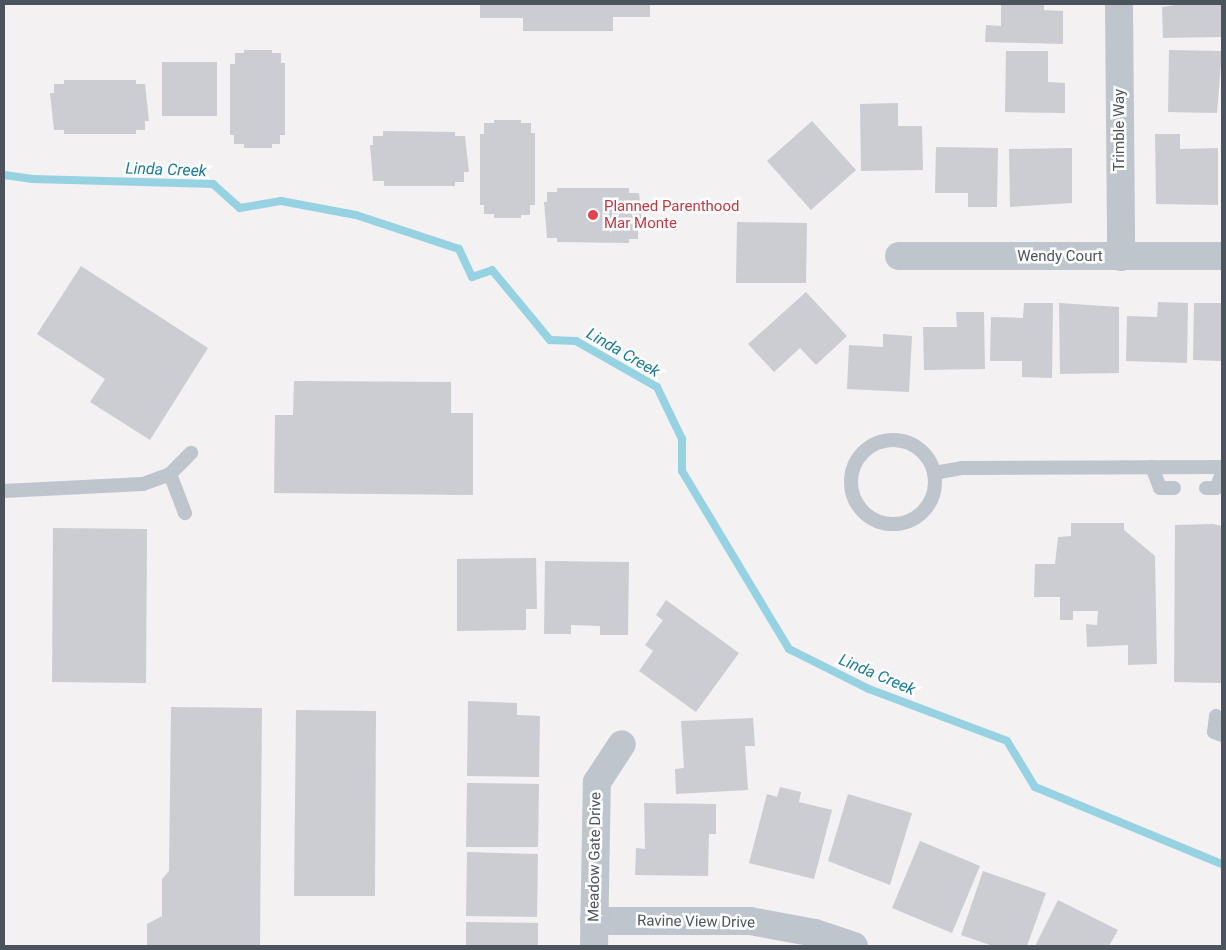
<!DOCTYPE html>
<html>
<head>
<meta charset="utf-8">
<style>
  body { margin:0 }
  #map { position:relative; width:1226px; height:950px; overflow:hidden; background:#f3f1f1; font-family:Roboto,sans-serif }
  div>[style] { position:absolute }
  .stream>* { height:8px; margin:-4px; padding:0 4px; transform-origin:4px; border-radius:4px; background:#97d2e3 }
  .building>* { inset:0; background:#cbcdd3 }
  .lane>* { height:14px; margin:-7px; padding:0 7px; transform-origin:7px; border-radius:7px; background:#bec5cc }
  .lane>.ring { margin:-7px; padding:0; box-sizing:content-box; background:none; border:14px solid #bec5cc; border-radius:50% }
  .street>* { height:28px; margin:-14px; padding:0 14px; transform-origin:14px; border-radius:14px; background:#bec5cc }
  .dots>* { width:14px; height:14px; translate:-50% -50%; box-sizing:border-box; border:2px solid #fff; border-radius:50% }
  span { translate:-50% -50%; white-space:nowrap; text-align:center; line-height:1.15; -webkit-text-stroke:5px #fff; paint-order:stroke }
  .street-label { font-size:15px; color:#4b545c }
  .health-label { font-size:15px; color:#be3a42 }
  .left { translate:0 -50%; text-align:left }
  .water-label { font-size:16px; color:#1c7b96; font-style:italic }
  .frame { position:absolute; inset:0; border:5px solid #4b545c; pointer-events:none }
</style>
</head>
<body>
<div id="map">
  <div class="stream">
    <div style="left:4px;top:175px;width:29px;rotate:8deg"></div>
    <div style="left:33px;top:179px;width:180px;rotate:1.6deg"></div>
    <div style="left:213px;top:184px;width:36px;rotate:42deg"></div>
    <div style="left:240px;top:208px;width:42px;rotate:-9.7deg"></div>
    <div style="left:281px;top:201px;width:76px;rotate:10.6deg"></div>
    <div style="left:356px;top:215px;width:108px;rotate:18.3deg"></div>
    <div style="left:459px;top:249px;width:31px;rotate:65deg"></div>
    <div style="left:472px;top:277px;width:21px;rotate:-19deg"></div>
    <div style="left:492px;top:270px;width:91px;rotate:50.4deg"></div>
    <div style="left:550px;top:340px;width:26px;rotate:2deg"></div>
    <div style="left:576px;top:341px;width:93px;rotate:29.6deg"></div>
    <div style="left:657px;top:387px;width:58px;rotate:64.3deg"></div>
    <div style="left:682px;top:439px;width:32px;rotate:90deg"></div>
    <div style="left:682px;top:471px;width:208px;rotate:59deg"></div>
    <div style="left:789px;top:649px;width:89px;rotate:26.6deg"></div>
    <div style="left:869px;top:689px;width:147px;rotate:20.6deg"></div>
    <div style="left:1007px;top:741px;width:54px;rotate:58.7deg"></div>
    <div style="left:1035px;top:787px;width:202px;rotate:22.4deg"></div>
  </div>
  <div class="building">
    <div style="clip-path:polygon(480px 4px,650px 4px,650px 17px,613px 17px,613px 31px,523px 31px,523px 18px,480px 18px)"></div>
    <div style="clip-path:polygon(1001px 4px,1044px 4px,1044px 10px,1063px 11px,1063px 44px,985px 42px,986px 25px,1001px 26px)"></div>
    <div style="clip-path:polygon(1182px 4px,1222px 4px,1222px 37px,1163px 38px,1162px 7px)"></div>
    <div style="clip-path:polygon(244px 50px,272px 50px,272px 53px,281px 53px,281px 63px,285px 63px,285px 135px,280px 135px,280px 144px,272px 144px,272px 148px,244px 148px,244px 144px,234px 144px,234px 135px,230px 135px,230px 64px,235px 64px,235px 53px,244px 53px)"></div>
    <div style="clip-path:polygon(1169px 50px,1222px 51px,1217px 113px,1168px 112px)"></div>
    <div style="clip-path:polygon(1006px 51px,1048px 51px,1048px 82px,1065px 83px,1065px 113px,1005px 112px)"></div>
    <div style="clip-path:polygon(162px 62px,217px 62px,217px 116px,162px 116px)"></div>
    <div style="clip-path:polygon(64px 80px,136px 80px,136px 84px,145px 84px,149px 121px,145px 121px,145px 130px,136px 130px,136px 134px,64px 134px,64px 130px,54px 130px,50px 93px,54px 93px,54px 84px,64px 84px)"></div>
    <div style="clip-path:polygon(898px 103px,898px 126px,922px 126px,923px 170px,861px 171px,860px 104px)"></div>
    <div style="clip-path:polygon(494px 120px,521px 120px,521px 123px,531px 123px,531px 133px,535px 133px,535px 205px,530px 205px,530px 215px,521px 215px,521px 218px,494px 218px,494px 214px,484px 214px,484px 205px,480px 205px,480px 134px,484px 134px,484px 123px,494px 123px)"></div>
    <div style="clip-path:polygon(812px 121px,856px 170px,811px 210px,767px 161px)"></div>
    <div style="clip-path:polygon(383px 131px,455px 132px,455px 136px,465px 136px,469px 172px,464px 172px,464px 182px,455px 182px,455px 186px,384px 186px,384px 181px,373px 181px,370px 145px,373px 145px,373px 136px,383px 136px)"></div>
    <div style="clip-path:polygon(1155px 134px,1180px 134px,1180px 149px,1218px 148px,1218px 205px,1156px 204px)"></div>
    <div style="clip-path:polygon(936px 147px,998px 148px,997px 207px,968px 207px,968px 193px,935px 193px)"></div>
    <div style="clip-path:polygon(1072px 148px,1072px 203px,1010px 207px,1009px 149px)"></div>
    <div style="clip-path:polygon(557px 188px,629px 188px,629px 193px,639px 193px,643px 229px,638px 229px,638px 239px,629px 239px,629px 243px,557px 242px,557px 238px,547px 238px,544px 202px,547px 202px,547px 192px,557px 192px)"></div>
    <div style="clip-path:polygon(737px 222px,807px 223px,806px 283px,736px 283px)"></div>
    <div style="clip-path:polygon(81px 266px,208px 348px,150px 440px,90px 402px,105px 379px,37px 334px)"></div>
    <div style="clip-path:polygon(806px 292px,847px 336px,816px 365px,800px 348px,774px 372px,748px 344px)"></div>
    <div style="clip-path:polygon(1158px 302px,1188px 303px,1187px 363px,1126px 361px,1127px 316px,1157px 317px)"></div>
    <div style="clip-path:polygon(1024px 303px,1053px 303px,1052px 378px,1022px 377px,1022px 361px,990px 361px,991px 317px,1023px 318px)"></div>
    <div style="clip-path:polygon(1059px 303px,1119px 307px,1119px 373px,1060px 374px)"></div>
    <div style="clip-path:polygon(1194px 303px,1221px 303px,1222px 361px,1193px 360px)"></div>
    <div style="clip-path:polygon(956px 312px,984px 312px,985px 369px,924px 370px,923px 327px,957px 327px)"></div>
    <div style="clip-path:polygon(883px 334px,912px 336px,909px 392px,847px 389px,849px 345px,883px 347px)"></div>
    <div style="clip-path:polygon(294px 381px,451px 382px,451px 413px,473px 413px,473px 495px,274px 493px,275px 415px,293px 415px)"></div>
    <div style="clip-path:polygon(1071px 523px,1124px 523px,1124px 530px,1155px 556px,1157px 664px,1128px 665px,1128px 645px,1087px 647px,1086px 624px,1097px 625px,1098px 611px,1073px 611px,1073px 620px,1060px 620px,1060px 597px,1034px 597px,1035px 564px,1055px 564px,1058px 537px,1071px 536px)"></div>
    <div style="clip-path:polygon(1213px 524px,1222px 526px,1222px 683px,1174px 682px,1175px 525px)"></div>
    <div style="clip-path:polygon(53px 528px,147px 529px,146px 683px,52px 682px)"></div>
    <div style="clip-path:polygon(536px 558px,537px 609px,526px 609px,526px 630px,457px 631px,457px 559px)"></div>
    <div style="clip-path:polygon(545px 561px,629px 562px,628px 635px,600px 635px,600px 626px,571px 625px,571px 634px,544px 634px)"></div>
    <div style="clip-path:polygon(666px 600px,739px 653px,696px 712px,639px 671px,653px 651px,645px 645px,663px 620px,656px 615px)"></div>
    <div style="clip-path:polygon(468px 701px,517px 703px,517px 715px,540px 716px,539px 777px,467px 776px)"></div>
    <div style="clip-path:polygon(171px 707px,262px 708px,260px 946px,147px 946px,147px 924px,162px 916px,162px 879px,169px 871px)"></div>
    <div style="clip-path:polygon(296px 710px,376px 711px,375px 896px,294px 896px)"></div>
    <div style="clip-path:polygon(753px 718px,755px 746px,745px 746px,748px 790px,676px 794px,675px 769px,684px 768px,681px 721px)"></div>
    <div style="clip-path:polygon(467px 783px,539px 784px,538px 847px,466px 847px)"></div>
    <div style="clip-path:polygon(780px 787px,801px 792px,799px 802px,832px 810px,814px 879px,749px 863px,767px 794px,777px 797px)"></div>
    <div style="clip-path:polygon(848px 794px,912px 813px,890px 885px,828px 861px)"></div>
    <div style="clip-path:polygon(644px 803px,716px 804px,716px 834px,709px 834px,708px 876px,635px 875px,636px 848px,645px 849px)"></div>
    <div style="clip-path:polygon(920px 841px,980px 866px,952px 933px,892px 908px)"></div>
    <div style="clip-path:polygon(467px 852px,538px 854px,537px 917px,466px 916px)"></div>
    <div style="clip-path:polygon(983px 871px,1046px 893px,1027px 946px,993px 946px,961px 935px)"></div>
    <div style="clip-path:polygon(1058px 900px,1118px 930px,1109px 946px,1035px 946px)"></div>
    <div style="clip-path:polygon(466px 922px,538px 923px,538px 946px,466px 946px)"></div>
  </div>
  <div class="lane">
    <div class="ring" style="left:851px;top:440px;width:70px;height:70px"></div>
    <div style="left:1152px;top:467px;width:22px;rotate:69deg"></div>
    <div style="left:1160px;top:488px;width:14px"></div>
    <div style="left:934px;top:473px;width:28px;rotate:-10deg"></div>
    <div style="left:962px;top:468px;width:260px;rotate:-0.2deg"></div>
    <div style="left:170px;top:474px;width:42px;rotate:69deg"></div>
    <div style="left:1206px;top:488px;width:10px"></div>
    <div style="left:1216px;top:488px;width:15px;rotate:-67deg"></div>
    <div style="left:4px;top:491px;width:139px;rotate:-2.9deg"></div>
    <div style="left:143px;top:484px;width:29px;rotate:-20deg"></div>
    <div style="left:170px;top:474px;width:30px;rotate:-45deg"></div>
    <div style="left:1216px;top:716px;width:16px;rotate:97deg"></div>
    <div style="left:1214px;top:732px;width:9px;rotate:21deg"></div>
  </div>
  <div class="street">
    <div style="left:1119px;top:4px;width:253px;rotate:89.5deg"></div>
    <div style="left:899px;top:256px;width:323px"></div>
    <div style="left:594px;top:921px;width:156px"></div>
    <div style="left:750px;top:921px;width:66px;rotate:10.5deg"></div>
    <div style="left:815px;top:933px;width:41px;rotate:18.4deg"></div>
    <div style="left:594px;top:946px;width:164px;rotate:-89deg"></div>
    <div style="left:597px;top:782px;width:45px;rotate:-56.7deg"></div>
  </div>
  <div class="dots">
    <div style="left:593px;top:215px;background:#e0444e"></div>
  </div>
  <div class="street-label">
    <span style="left:1120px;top:130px;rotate:-90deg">Trimble Way</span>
    <span style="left:1060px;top:257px">Wendy Court</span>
    <span style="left:595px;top:857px;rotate:-89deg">Meadow Gate Drive</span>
    <span style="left:696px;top:922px;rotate:1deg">Ravine View Drive</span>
  </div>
  <div class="health-label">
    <span class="left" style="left:604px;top:215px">Planned Parenthood<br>Mar Monte</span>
  </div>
  <div class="water-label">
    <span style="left:166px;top:170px;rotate:2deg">Linda Creek</span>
    <span style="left:623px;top:353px;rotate:30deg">Linda Creek</span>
    <span style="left:877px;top:675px;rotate:23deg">Linda Creek</span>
  </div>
  <div class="frame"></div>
</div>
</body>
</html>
